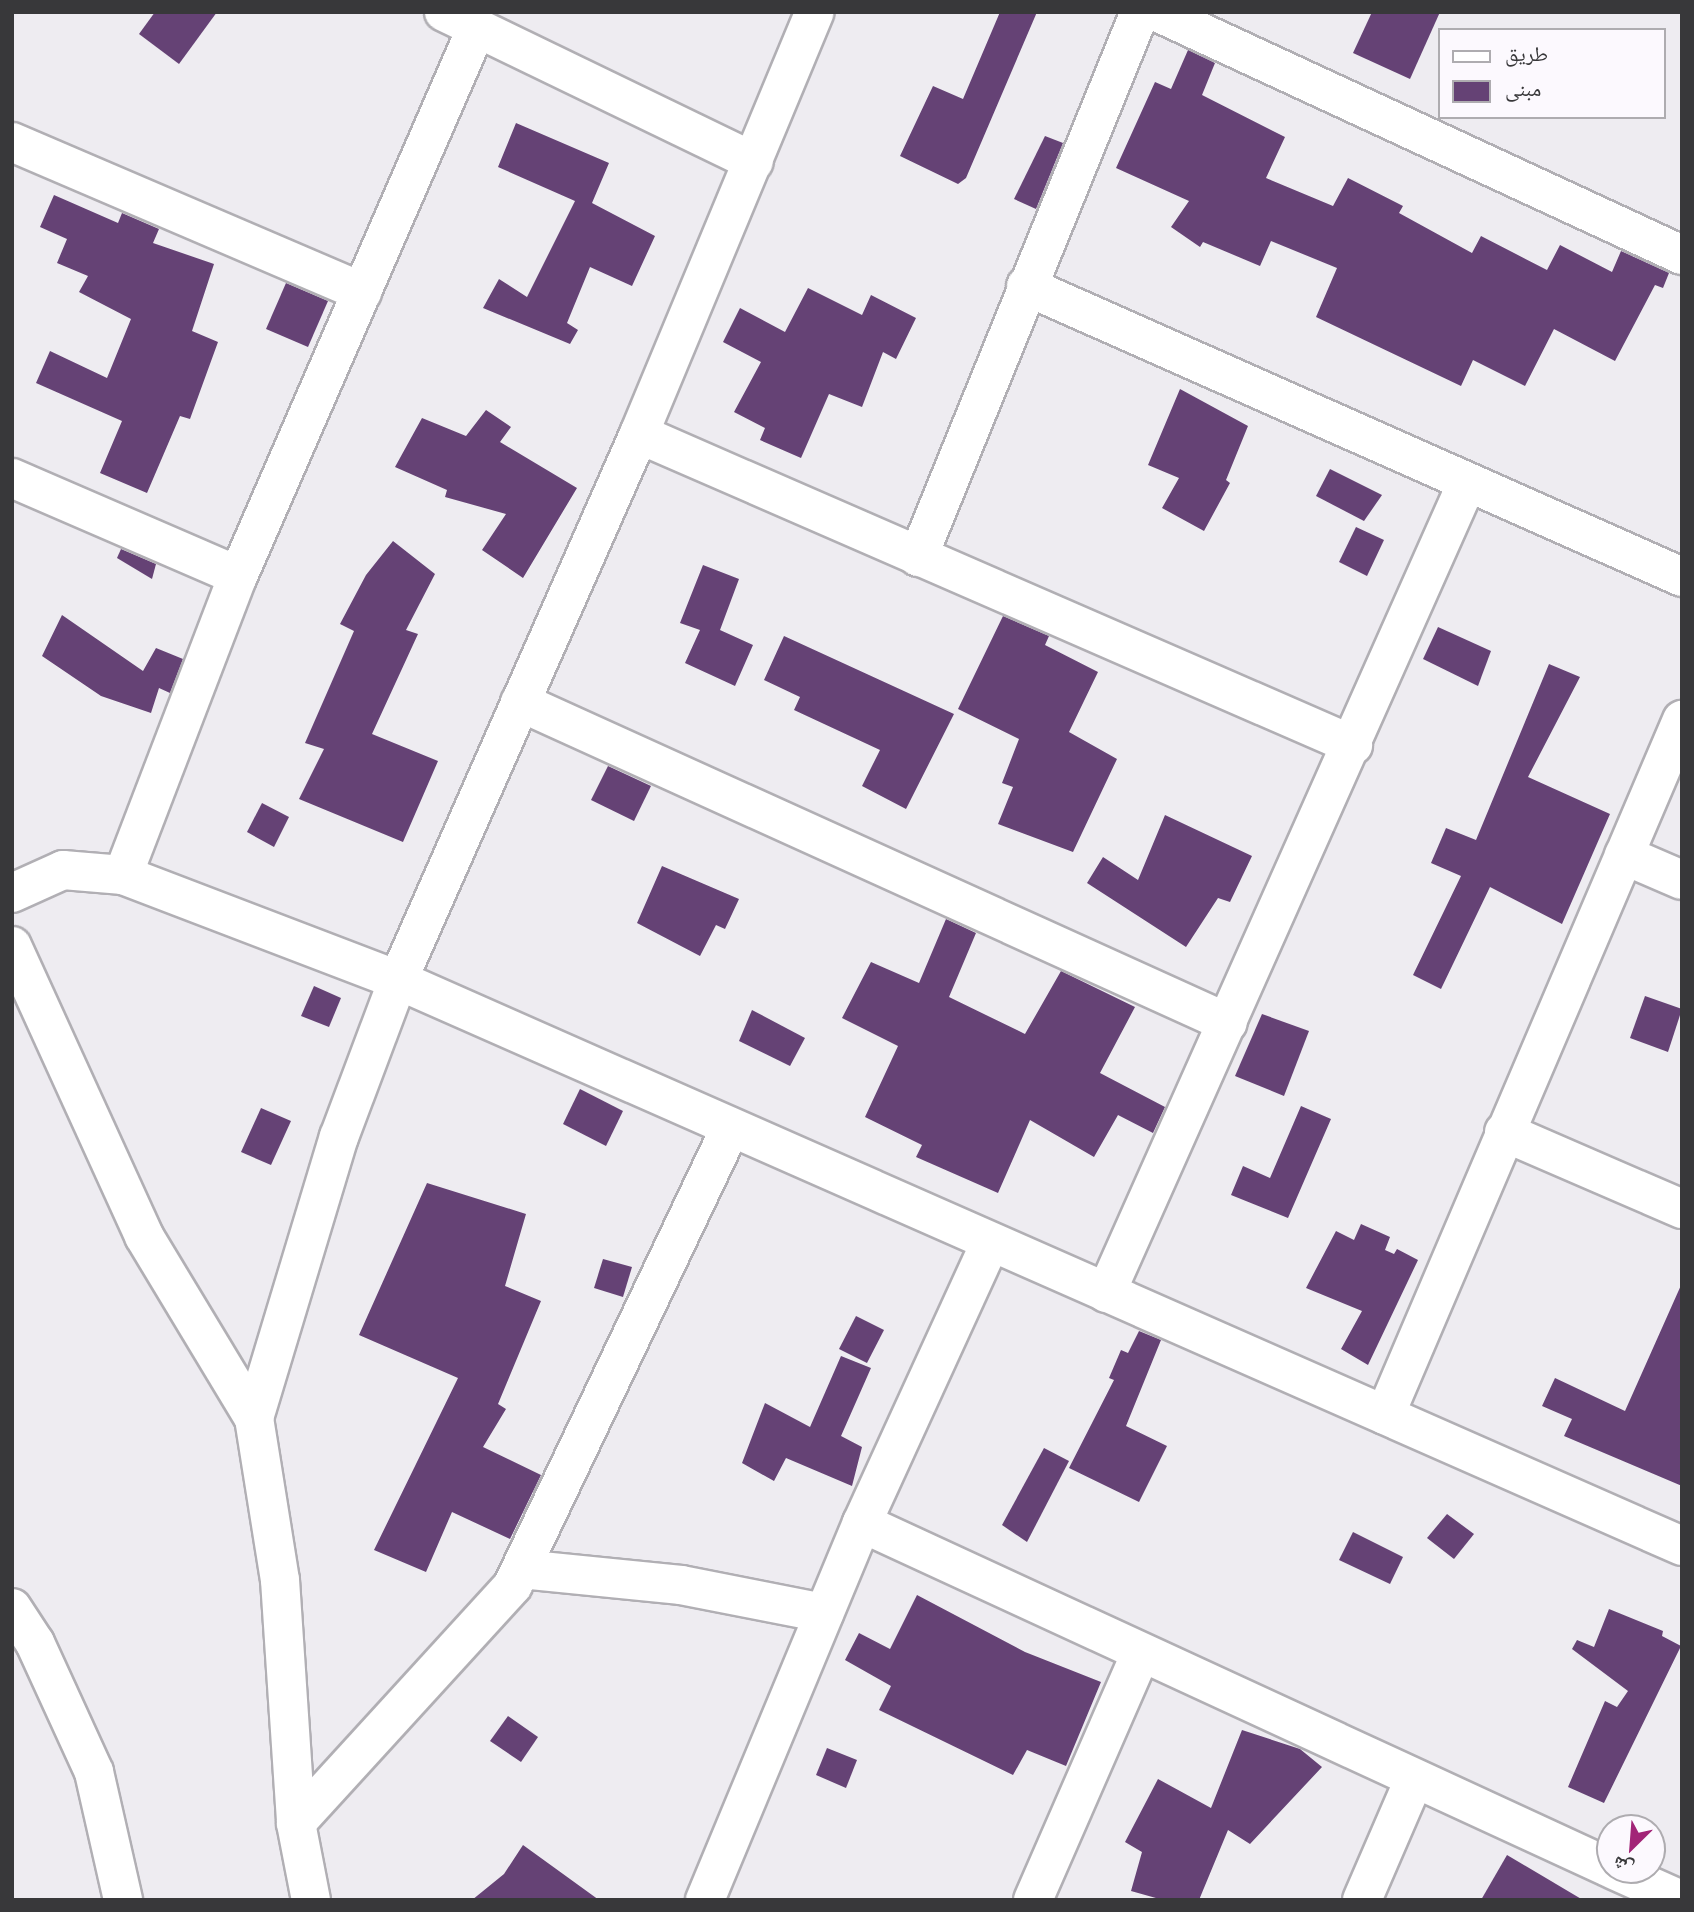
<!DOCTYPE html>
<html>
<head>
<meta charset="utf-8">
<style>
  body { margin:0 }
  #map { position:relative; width:1694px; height:1912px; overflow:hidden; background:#eeecf1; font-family:"PT Sans","Noto Naskh Arabic",sans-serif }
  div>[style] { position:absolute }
  .building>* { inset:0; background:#654275 }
  .roads { filter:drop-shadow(2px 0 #b1afb4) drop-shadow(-2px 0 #b1afb4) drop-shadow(0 2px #b1afb4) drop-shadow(0 -2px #b1afb4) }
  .minor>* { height:38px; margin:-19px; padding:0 19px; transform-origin:19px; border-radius:19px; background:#fff }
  span { translate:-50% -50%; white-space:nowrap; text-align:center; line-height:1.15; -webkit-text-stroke:7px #fcf9fe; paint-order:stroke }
  .frame { position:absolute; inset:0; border:14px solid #38383a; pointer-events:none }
  .legend { position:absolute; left:1438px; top:28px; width:228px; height:91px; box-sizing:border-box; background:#fcf9fe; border:2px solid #aeacb0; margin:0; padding:9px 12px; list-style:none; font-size:21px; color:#38383a }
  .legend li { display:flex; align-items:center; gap:14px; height:35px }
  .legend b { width:35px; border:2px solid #aeacb0 }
  .north { position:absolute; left:1596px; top:1814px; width:70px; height:70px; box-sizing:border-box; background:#fcf9fe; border:2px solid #aeacb0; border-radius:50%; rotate:205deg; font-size:19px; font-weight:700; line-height:28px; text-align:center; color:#38383a }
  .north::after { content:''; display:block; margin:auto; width:24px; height:32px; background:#a22477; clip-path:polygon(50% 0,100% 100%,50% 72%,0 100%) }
</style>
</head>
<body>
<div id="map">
  <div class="building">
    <div style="clip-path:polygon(155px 12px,217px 12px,179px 64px,139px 34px)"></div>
    <div style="clip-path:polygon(1000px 12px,1037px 12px,966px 178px,958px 184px,900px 156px,933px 86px,963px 99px)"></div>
    <div style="clip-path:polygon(1372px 12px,1440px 12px,1410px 79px,1353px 53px)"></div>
    <div style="clip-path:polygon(1188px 50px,1215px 63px,1202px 95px,1285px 137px,1266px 178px,1333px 206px,1348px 178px,1403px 206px,1399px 213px,1472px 253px,1481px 236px,1547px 270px,1560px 245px,1612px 272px,1621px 251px,1669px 273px,1663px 288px,1655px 285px,1615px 361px,1554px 329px,1525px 386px,1473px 360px,1461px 386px,1316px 317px,1337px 268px,1271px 241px,1260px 266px,1203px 242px,1200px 247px,1171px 227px,1189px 201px,1116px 168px,1155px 82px,1171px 89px)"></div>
    <div style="clip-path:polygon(516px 123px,609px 163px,592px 203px,655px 236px,632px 286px,590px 267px,567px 323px,578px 330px,570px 344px,483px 308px,499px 279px,527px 297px,575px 201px,498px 167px)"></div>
    <div style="clip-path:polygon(1045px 136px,1063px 143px,1036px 209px,1014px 199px)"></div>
    <div style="clip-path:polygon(54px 195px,118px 223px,122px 213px,159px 229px,153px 243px,214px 264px,192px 331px,218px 342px,190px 419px,180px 416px,147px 493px,100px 473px,122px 421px,36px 383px,50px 351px,107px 378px,131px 319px,79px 292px,88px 276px,57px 263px,67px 239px,40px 227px)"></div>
    <div style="clip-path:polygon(286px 283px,328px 301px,308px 347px,266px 329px)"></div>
    <div style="clip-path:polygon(808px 288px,862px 315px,871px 295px,916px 318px,896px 359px,883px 352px,862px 407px,829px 394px,801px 458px,760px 440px,765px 428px,734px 412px,761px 362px,723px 342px,740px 308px,785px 332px)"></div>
    <div style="clip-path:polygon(1180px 389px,1248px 426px,1226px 480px,1230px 483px,1204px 531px,1162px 508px,1179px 478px,1148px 465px)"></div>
    <div style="clip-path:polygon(486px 410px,511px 427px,500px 442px,577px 488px,523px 578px,482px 550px,506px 514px,445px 497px,447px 490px,395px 467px,422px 418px,466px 436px)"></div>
    <div style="clip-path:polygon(1330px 469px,1382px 495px,1364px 521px,1316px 496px)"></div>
    <div style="clip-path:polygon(1356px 527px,1384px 540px,1367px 576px,1339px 562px)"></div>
    <div style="clip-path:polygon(393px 541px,435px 574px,406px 630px,418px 634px,372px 734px,438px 761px,403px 842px,299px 799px,324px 749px,305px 743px,354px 631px,340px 624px,366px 575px)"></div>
    <div style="clip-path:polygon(121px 549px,156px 564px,152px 579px,117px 558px)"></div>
    <div style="clip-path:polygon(703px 565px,739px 579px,720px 630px,753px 645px,735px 686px,685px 663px,700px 630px,680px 623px)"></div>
    <div style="clip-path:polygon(62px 615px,143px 671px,156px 648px,183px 659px,170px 693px,159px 688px,151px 713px,101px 696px,42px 656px)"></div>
    <div style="clip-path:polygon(1003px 616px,1049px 636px,1045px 645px,1098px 672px,1069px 732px,1117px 759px,1073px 852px,998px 824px,1013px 787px,1002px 783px,1019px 739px,958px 709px)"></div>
    <div style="clip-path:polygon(1438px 627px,1491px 651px,1478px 686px,1423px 659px)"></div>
    <div style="clip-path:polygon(784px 636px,954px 714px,906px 809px,862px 786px,880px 750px,794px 710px,800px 697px,764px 680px)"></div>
    <div style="clip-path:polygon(1549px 664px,1580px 677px,1528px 777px,1610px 814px,1562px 924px,1490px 887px,1441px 989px,1413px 975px,1461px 876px,1431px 863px,1446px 828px,1476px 840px)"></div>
    <div style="clip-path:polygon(608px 766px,651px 786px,634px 821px,591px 800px)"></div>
    <div style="clip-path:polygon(262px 803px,289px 817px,274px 847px,247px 832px)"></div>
    <div style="clip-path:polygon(1165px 815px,1252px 856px,1230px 902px,1218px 898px,1186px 947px,1087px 883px,1103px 857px,1138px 880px)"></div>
    <div style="clip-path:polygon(662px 866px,739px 899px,725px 929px,716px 925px,700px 956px,637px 923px)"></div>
    <div style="clip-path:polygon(946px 919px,976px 933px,949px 997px,1025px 1034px,1061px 971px,1135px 1007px,1100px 1073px,1165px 1107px,1153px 1133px,1118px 1115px,1094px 1157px,1030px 1120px,998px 1193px,916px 1157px,922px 1145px,865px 1117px,898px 1046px,842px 1018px,871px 962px,919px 983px)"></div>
    <div style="clip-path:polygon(314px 986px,341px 998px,329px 1027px,301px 1016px)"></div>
    <div style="clip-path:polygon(1645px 996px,1682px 1009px,1668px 1052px,1630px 1038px)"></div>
    <div style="clip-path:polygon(752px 1010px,805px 1038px,790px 1066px,739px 1041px)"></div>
    <div style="clip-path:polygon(1262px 1014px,1309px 1031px,1284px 1096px,1235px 1076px)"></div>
    <div style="clip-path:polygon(580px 1089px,623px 1111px,606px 1146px,563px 1124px)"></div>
    <div style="clip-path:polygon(1301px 1106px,1331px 1119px,1288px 1218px,1231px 1195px,1243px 1166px,1270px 1178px)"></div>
    <div style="clip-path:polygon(261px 1108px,291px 1121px,271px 1165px,241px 1152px)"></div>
    <div style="clip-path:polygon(427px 1183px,526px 1214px,505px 1286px,541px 1301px,498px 1404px,506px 1409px,483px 1447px,541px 1475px,510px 1539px,452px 1512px,426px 1572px,374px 1550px,458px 1378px,359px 1335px)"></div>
    <div style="clip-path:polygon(1361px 1224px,1390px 1237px,1385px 1250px,1394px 1254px,1397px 1249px,1418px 1260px,1368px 1365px,1341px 1349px,1362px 1311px,1306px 1288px,1336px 1231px,1354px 1240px)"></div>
    <div style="clip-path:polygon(603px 1259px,632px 1267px,623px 1297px,594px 1288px)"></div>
    <div style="clip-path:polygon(1682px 1283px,1682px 1486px,1564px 1436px,1572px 1419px,1542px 1406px,1555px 1378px,1625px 1411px)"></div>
    <div style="clip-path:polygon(856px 1316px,884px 1330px,867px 1363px,839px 1349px)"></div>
    <div style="clip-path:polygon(1139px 1331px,1161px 1340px,1126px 1426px,1167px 1446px,1139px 1502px,1069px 1468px,1114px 1380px,1109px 1378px,1121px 1350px,1128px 1353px)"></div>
    <div style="clip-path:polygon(841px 1356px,871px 1368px,841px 1436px,862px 1447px,852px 1486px,786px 1458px,774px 1481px,742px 1463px,765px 1403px,810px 1427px)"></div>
    <div style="clip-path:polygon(1044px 1448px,1069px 1461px,1027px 1542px,1002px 1525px)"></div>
    <div style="clip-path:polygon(1447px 1514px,1474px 1534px,1454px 1559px,1427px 1538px)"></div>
    <div style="clip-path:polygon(1353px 1532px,1403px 1557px,1390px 1584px,1339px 1560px)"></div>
    <div style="clip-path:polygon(917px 1595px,1025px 1652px,1101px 1682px,1066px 1766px,1027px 1750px,1013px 1775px,879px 1710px,891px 1686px,845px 1660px,859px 1633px,890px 1649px)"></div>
    <div style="clip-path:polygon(1609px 1609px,1663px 1631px,1662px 1636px,1681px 1646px,1604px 1803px,1568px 1787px,1605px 1701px,1617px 1707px,1628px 1691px,1572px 1649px,1577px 1640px,1594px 1647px)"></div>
    <div style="clip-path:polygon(508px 1716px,538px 1737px,521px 1762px,490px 1741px)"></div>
    <div style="clip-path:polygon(1242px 1730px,1300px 1749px,1322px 1767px,1250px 1844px,1228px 1830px,1199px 1900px,1163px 1900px,1131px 1891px,1142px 1852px,1125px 1842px,1158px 1779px,1211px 1808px)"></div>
    <div style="clip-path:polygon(827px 1748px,857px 1760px,846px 1788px,816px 1775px)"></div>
    <div style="clip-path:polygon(523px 1845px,599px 1900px,472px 1900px,504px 1874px)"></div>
    <div style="clip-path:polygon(1507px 1855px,1583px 1900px,1481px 1900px)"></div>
  </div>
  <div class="roads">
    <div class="minor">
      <div style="left:444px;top:12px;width:344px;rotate:25.8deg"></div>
      <div style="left:1157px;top:12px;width:579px;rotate:24.84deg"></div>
      <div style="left:12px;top:142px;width:381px;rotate:23.2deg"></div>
      <div style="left:1026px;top:286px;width:718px;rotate:23.92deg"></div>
      <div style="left:639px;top:434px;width:779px;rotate:23.54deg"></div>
      <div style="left:12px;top:478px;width:246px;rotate:23.4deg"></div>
      <div style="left:918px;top:557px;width:588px;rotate:-67.84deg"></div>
      <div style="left:520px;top:702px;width:777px;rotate:24.39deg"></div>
      <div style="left:1624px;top:855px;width:63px;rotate:23.3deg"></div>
      <div style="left:123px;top:875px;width:320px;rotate:-69deg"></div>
      <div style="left:238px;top:576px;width:599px;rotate:-66.47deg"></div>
      <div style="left:12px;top:893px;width:56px;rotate:-24.3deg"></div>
      <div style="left:63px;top:870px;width:60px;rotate:4.8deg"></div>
      <div style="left:123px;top:875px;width:294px;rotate:20.9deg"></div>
      <div style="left:398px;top:980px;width:1403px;rotate:23.79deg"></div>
      <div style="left:12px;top:946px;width:319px;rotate:65.5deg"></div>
      <div style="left:144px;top:1236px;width:213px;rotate:58.9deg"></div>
      <div style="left:254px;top:1418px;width:164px;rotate:80.9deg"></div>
      <div style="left:280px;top:1580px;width:244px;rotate:86.2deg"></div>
      <div style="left:296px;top:1823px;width:78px;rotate:79deg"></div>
      <div style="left:1504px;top:1132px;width:194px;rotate:23.4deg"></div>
      <div style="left:1106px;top:1293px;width:887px;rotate:-65.98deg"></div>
      <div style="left:1385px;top:1415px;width:756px;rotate:-66.86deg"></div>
      <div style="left:254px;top:1418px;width:294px;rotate:-73.2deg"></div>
      <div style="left:339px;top:1137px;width:168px;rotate:-69.4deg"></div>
      <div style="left:398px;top:980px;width:597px;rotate:-66.18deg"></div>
      <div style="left:639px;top:434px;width:457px;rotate:-67.4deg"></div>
      <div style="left:862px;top:1523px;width:824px;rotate:24.76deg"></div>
      <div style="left:521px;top:1569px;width:161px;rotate:5.7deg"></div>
      <div style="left:681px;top:1585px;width:146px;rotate:11.1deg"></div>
      <div style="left:12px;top:1608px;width:42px;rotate:56.7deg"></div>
      <div style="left:35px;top:1643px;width:142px;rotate:65.4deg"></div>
      <div style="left:94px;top:1772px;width:131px;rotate:77.2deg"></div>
      <div style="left:296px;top:1823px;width:322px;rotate:-47.6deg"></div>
      <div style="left:513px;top:1585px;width:507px;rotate:-64.55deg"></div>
      <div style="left:1614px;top:1870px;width:73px;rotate:24.1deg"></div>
      <div style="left:705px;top:1900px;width:408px;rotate:-67.4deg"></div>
      <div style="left:862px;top:1523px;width:308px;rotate:-65.4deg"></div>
      <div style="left:1033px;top:1900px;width:267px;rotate:-66.4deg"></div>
      <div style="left:1362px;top:1900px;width:131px;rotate:-66.6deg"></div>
    </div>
  </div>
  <div class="frame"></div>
  <ul class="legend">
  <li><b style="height:9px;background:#fff"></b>طريق</li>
  <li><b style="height:19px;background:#654275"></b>مبنى</li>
  </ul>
  <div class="north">ش</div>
</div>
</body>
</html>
